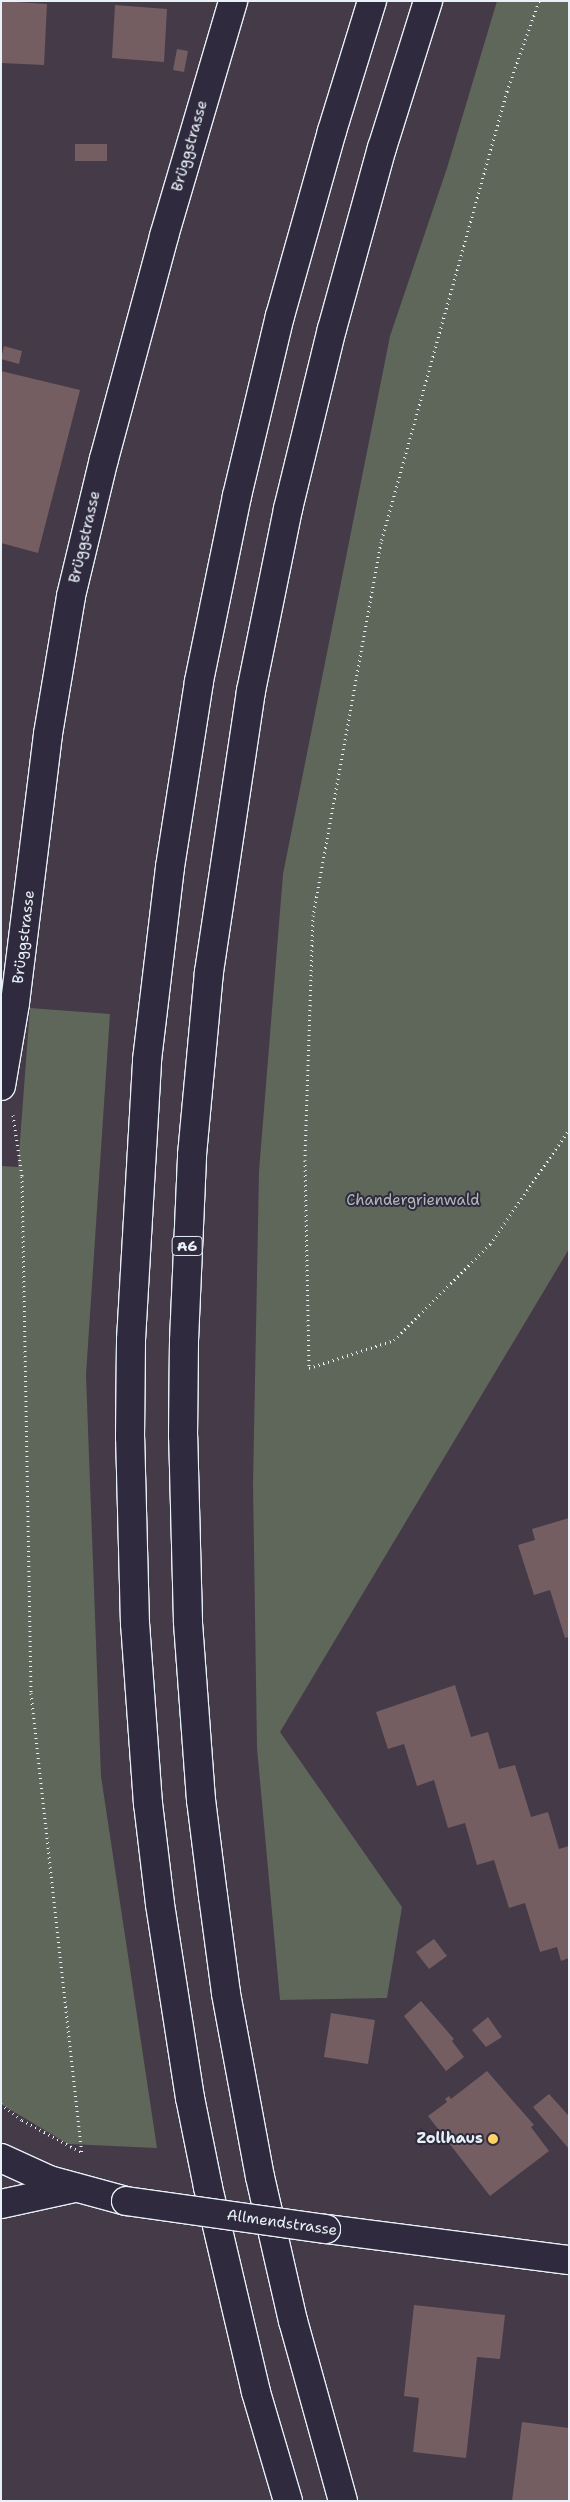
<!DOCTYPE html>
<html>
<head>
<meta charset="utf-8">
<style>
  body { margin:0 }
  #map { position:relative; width:570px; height:2502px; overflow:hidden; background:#443a48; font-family:"Shantell Sans",sans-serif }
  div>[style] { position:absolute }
  .green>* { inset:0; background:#5f665a }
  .building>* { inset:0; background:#745e62 }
  .path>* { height:3px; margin-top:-1.5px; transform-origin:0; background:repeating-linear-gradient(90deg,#e8f1f8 0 1px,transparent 0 5px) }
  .roads { filter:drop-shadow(1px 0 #e8f1f8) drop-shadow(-1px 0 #e8f1f8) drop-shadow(0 1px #e8f1f8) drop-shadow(0 -1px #e8f1f8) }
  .minor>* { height:28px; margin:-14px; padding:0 14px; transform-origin:14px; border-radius:14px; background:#2f2a3d }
  .tertiary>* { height:28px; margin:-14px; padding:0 14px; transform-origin:14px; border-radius:14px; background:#2f2a3d }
  .secondary>* { height:28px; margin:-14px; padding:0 14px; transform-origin:14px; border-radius:14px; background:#2f2a3d }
  .motorway>* { height:28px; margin:-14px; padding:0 14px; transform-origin:14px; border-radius:14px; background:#2f2a3d }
  .bridges { filter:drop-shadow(1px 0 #e8f1f8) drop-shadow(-1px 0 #e8f1f8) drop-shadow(0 1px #e8f1f8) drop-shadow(0 -1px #e8f1f8) }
  .secondary-bridge>* { height:28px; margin:-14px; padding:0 14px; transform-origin:14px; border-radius:14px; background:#2f2a3d }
  .dots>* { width:14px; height:14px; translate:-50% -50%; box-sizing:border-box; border:2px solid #2f2a3d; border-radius:50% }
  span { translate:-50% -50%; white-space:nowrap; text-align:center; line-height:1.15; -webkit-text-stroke:4px #2f2a3d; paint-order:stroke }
  .shield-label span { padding:1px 4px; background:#2f2a3d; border:1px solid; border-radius:4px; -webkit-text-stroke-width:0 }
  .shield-label { font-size:14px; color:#e8f1f8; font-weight:700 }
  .street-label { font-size:15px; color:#e8f1f8 }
  .park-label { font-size:15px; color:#b1b9b9 }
  .poi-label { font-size:15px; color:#e8f1f8; font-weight:700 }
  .right { translate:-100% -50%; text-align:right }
  .frame { position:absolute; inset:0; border:2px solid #e8f1f8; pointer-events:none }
</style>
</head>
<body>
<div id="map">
  <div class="green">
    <div style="clip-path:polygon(497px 1px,569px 1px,569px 1249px,280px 1732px,402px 1907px,387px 1998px,280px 2000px,257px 1748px,253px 1484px,259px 1171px,283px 874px,390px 336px,447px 168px)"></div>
    <div style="clip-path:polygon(30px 1008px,110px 1014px,86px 1375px,101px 1776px,157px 2148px,68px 2144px,1px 2104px,1px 1166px,18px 1167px)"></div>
  </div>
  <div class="building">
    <div style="clip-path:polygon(1px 1px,47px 4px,44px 65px,1px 63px)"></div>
    <div style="clip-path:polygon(115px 5px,167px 9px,164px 62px,112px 58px)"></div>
    <div style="clip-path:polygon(177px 49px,188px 51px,184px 72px,173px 70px)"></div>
    <div style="clip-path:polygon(75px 144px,107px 144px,107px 161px,75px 161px)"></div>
    <div style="clip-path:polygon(4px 346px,22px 351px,19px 364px,1px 359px)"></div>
    <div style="clip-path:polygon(1px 371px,80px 390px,38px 553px,1px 543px)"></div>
    <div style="clip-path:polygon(569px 1518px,569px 1637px,565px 1638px,550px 1590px,534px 1595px,518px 1545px,535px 1540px,532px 1529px)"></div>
    <div style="clip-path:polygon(455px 1685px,471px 1737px,488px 1732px,499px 1769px,515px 1765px,531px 1817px,548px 1812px,559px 1849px,569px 1846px,569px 1958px,561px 1961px,557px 1947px,540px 1952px,525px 1903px,509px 1908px,494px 1860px,477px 1865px,465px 1823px,448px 1828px,434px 1780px,417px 1786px,404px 1744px,388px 1749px,376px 1712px)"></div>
    <div style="clip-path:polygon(434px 1939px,447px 1956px,429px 1969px,416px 1952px)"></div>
    <div style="clip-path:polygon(421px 2001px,454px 2039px,452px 2041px,464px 2057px,446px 2071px,404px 2016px)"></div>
    <div style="clip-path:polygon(331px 2013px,375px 2020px,368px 2064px,324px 2057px)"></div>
    <div style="clip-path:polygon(488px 2017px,502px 2037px,486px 2047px,472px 2030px)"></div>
    <div style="clip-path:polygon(487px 2071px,534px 2125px,531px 2127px,549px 2151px,490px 2196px,428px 2116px,447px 2102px,445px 2099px,449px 2096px,451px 2099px)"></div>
    <div style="clip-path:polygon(549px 2094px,569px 2116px,569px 2149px,533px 2107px)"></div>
    <div style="clip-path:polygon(414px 2305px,505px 2315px,500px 2359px,477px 2357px,466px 2458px,413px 2452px,419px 2398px,404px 2396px)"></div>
    <div style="clip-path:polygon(522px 2422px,569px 2428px,569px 2501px,512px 2501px)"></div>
  </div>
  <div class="path">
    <div style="left:539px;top:1px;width:96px;rotate:109.6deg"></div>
    <div style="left:507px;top:91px;width:468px;rotate:105.6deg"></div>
    <div style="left:381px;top:542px;width:379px;rotate:100.3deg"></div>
    <div style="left:313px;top:915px;width:245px;rotate:91.9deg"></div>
    <div style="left:305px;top:1160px;width:208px;rotate:88.9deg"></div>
    <div style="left:309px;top:1368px;width:89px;rotate:-18.2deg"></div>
    <div style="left:394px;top:1340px;width:136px;rotate:-45deg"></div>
    <div style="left:490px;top:1244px;width:139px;rotate:-55.3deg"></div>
    <div style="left:13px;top:1115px;width:62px;rotate:81.6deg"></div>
    <div style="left:22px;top:1176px;width:517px;rotate:89deg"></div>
    <div style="left:31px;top:1693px;width:465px;rotate:83.7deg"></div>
    <div style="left:1px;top:2104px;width:26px;rotate:37deg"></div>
    <div style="left:22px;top:2120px;width:67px;rotate:28.5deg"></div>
  </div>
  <div class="roads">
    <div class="minor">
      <div style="left:1px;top:1086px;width:84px;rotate:-80.4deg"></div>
      <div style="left:15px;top:1003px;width:271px;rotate:-83deg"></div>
      <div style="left:48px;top:734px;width:140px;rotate:-80.5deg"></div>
      <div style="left:71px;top:596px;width:141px;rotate:-76.5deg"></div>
      <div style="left:104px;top:459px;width:231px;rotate:-74.9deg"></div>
      <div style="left:164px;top:236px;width:245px;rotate:-73.6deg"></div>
    </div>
    <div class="tertiary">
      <div style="left:1px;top:2204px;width:76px;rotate:-12.2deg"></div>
    </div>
    <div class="secondary">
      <div style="left:1px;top:2158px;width:53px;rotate:24.6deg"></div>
      <div style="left:49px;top:2180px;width:80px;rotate:15.3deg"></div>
      <div style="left:326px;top:2229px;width:245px;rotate:7.3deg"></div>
    </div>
    <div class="motorway">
      <div style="left:288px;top:2501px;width:114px;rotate:-106.4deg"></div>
      <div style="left:256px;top:2392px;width:211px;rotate:-103.2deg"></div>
      <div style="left:208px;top:2187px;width:91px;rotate:-101.4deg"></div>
      <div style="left:190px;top:2098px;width:196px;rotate:-98.8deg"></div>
      <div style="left:160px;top:1904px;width:101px;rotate:-96.8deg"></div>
      <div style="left:148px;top:1804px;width:180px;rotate:-94.1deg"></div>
      <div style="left:135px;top:1624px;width:187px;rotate:-91.5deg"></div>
      <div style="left:130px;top:1437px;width:97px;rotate:-89.4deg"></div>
      <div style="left:131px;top:1340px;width:280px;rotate:-86.7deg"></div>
      <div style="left:147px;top:1060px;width:194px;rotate:-83.2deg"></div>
      <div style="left:170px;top:867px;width:188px;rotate:-81.1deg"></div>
      <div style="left:199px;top:681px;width:189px;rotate:-78.4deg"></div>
      <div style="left:237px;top:496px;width:185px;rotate:-76.6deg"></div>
      <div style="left:280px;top:316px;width:192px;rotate:-74.3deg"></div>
      <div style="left:332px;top:131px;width:136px;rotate:-72.9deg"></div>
      <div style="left:343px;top:2501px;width:187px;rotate:-105.5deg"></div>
      <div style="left:293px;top:2321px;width:148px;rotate:-102.9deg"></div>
      <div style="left:260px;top:2177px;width:187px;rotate:-100.5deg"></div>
      <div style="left:226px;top:1993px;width:98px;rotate:-97.6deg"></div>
      <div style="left:213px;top:1896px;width:97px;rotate:-97.1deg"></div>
      <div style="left:201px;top:1800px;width:179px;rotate:-94.2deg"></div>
      <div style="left:188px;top:1621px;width:185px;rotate:-91.5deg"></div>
      <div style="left:183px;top:1436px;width:95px;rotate:-89.4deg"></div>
      <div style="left:184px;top:1341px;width:186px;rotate:-87.5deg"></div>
      <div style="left:192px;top:1155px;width:184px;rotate:-84.7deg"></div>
      <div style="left:209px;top:972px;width:284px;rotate:-81.5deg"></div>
      <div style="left:251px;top:691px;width:186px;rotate:-78.5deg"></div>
      <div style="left:288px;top:509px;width:185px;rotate:-76.3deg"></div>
      <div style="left:332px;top:329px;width:188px;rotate:-74.6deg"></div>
      <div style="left:382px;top:148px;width:154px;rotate:-72.6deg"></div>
    </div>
  </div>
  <div class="bridges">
    <div class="secondary-bridge">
      <div style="left:126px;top:2201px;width:202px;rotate:8deg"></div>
    </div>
  </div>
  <div class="dots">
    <div style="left:493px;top:2139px;background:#ffd166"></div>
  </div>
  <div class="shield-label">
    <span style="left:187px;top:1246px">A6</span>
  </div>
  <div class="street-label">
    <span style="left:190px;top:146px;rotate:-74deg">Brüggstrasse</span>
    <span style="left:85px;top:537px;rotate:-77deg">Brüggstrasse</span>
    <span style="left:24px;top:937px;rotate:-83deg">Brüggstrasse</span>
    <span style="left:282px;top:2223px;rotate:8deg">Allmendstrasse</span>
  </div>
  <div class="park-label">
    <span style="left:413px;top:1201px">Chandergrienwald</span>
  </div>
  <div class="poi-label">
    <span class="right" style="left:483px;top:2139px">Zollhaus</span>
  </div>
  <div class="frame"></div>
</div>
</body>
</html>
